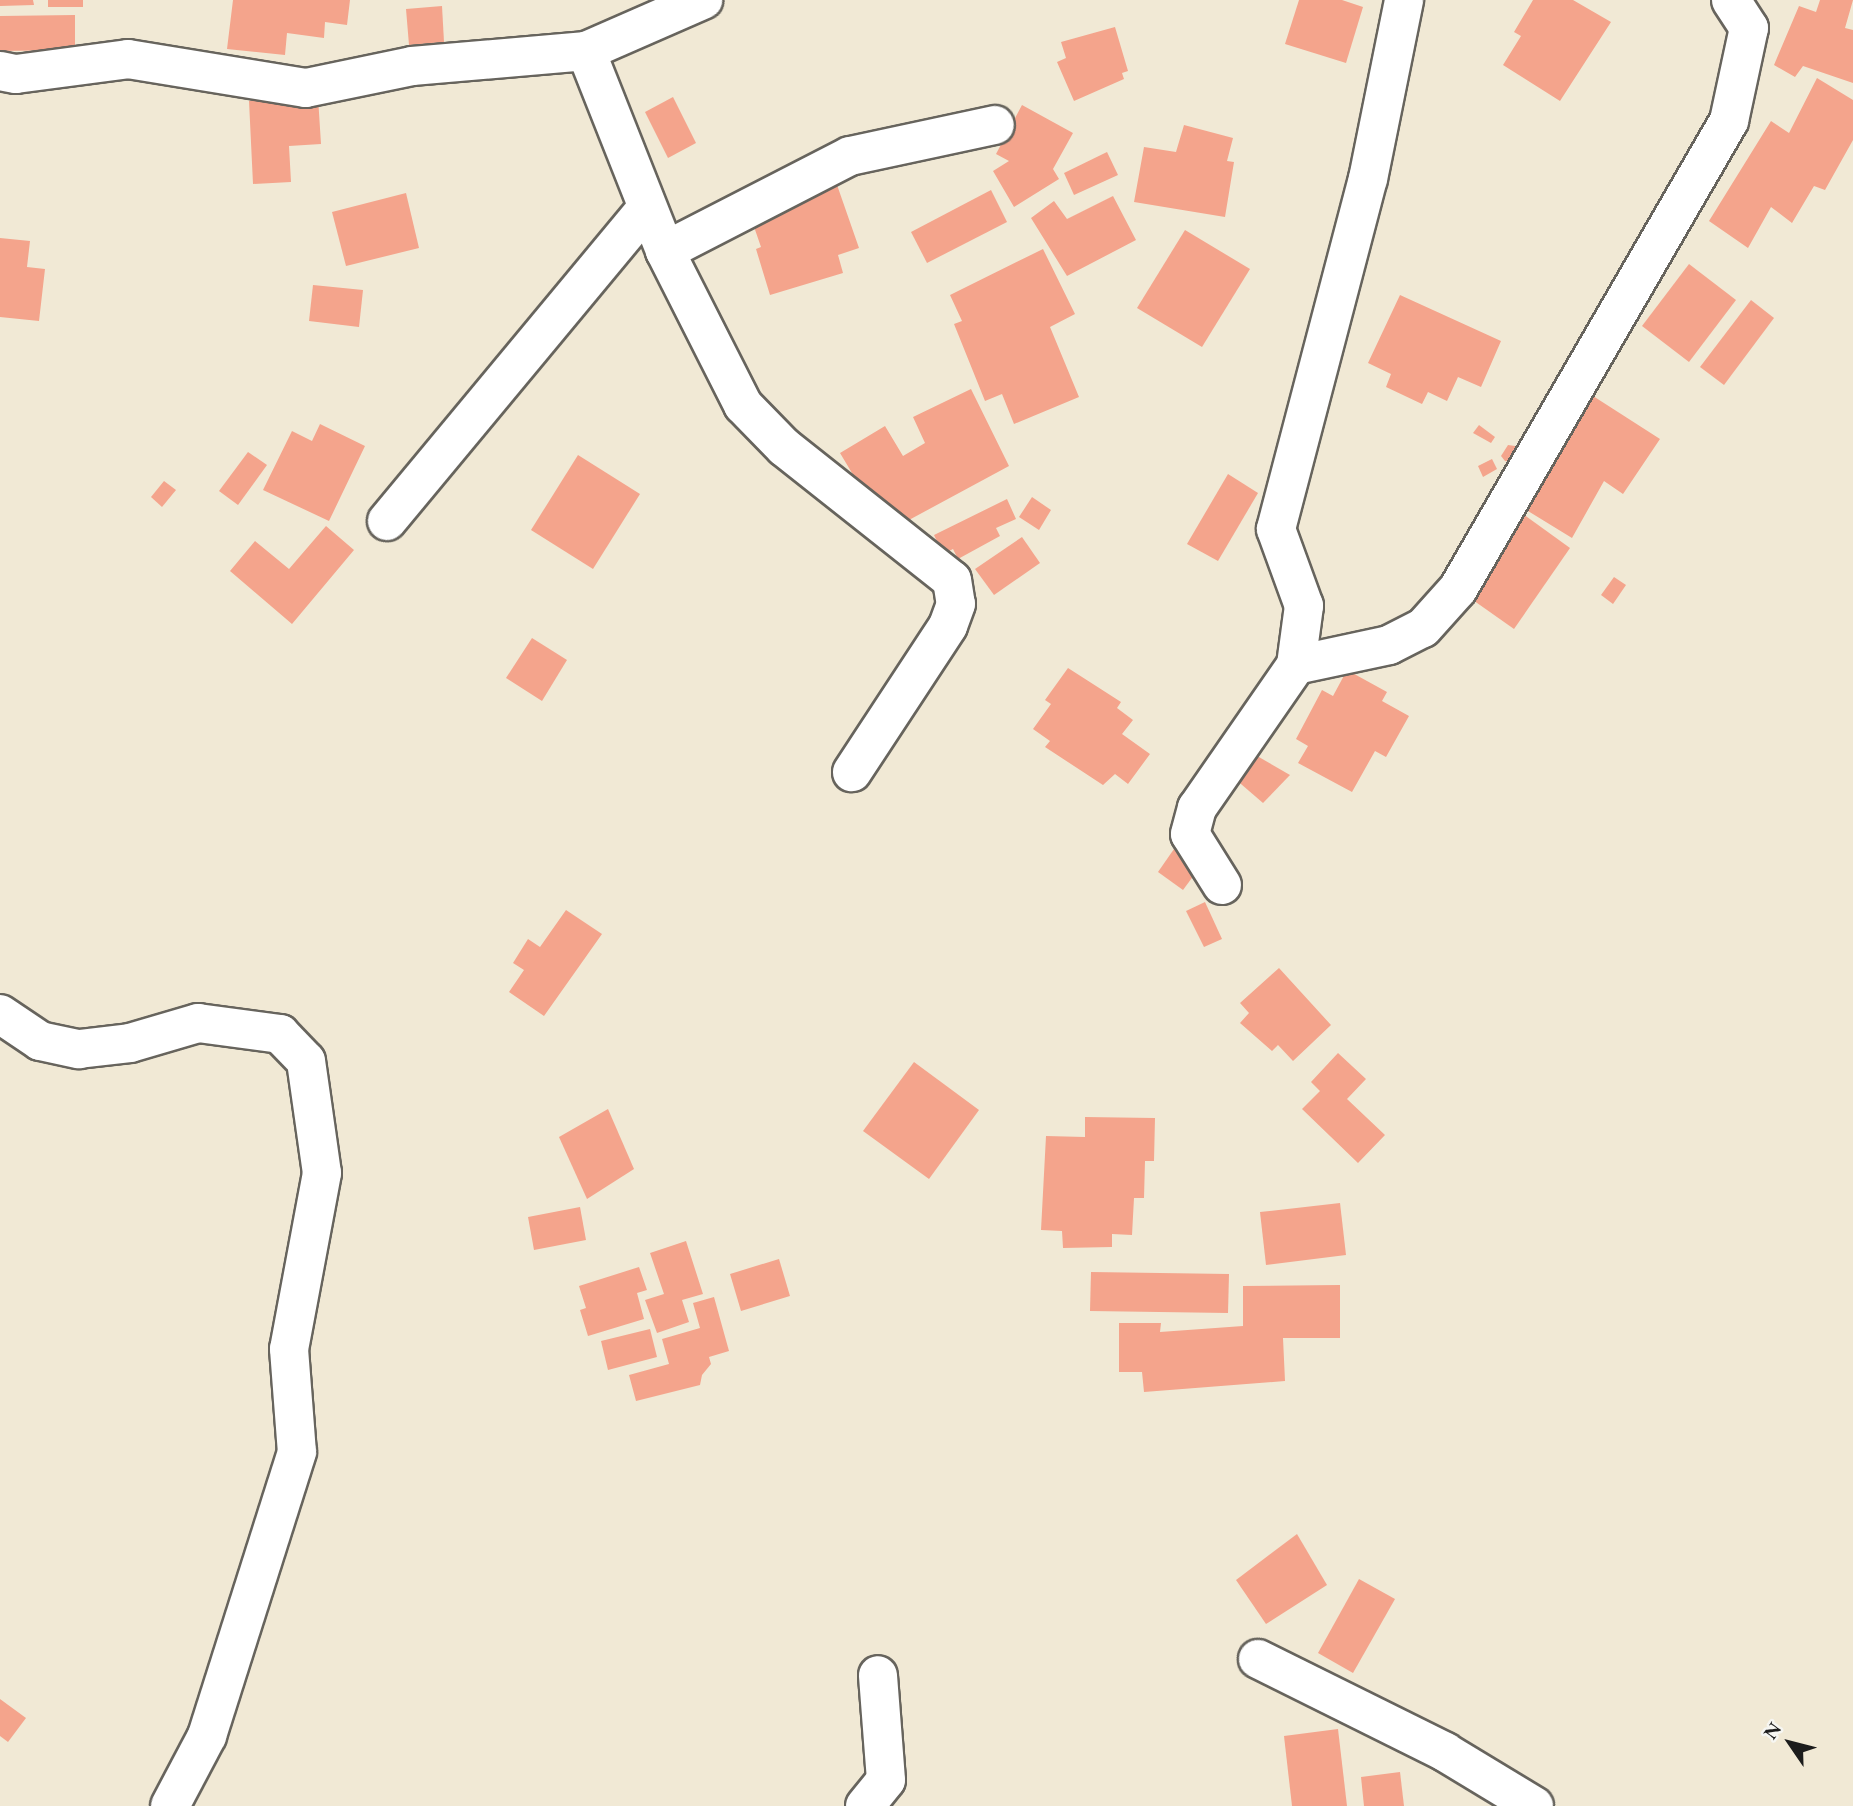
<!DOCTYPE html>
<html>
<head>
<meta charset="utf-8">
<style>
  body { margin:0 }
  #map { position:relative; width:1853px; height:1806px; overflow:hidden; background:#f1e9d5; font-family:"EB Garamond",serif }
  div>[style] { position:absolute }
  .building>* { inset:0; background:#f4a48c }
  .roads { filter:drop-shadow(2px 0 #67645d) drop-shadow(-2px 0 #67645d) drop-shadow(0 2px #67645d) drop-shadow(0 -2px #67645d) }
  .street>* { height:38px; margin:-19px; padding:0 19px; transform-origin:19px; border-radius:19px; background:#fff }
  span { translate:-50% -50%; white-space:nowrap; text-align:center; line-height:1.15; -webkit-text-stroke:7px #f6f6f2; paint-order:stroke }
  .north { position:absolute; left:1755px; top:1708px; width:70px; height:70px; -webkit-text-stroke:5px #f6f6f2; paint-order:stroke; rotate:305deg; font-size:19px; font-weight:700; line-height:28px; text-align:center; color:#1c1c1c }
  .north::after { content:''; display:block; margin:auto; width:24px; height:32px; background:#1c1c1c; clip-path:polygon(50% 0,100% 100%,50% 72%,0 100%) }
</style>
</head>
<body>
<div id="map">
  <div class="building">
    <div style="clip-path:polygon(0 0,33px 0,34px 5px,0 6px)"></div>
    <div style="clip-path:polygon(48px 0,83px 0,83px 7px,48px 7px)"></div>
    <div style="clip-path:polygon(233px 0,350px 0,347px 25px,325px 22px,324px 38px,287px 33px,285px 55px,227px 49px)"></div>
    <div style="clip-path:polygon(1299px 0,1342px 0,1363px 7px,1346px 63px,1285px 44px)"></div>
    <div style="clip-path:polygon(1533px 0,1573px 0,1611px 22px,1560px 101px,1503px 65px,1521px 36px,1514px 32px)"></div>
    <div style="clip-path:polygon(1820px 0,1853px 0,1845px 28px,1853px 30px,1853px 83px,1803px 66px,1795px 77px,1774px 65px,1799px 6px,1816px 12px)"></div>
    <div style="clip-path:polygon(442px 6px,444px 42px,409px 45px,406px 9px)"></div>
    <div style="clip-path:polygon(75px 15px,75px 50px,0 51px,0 16px)"></div>
    <div style="clip-path:polygon(1115px 27px,1128px 71px,1122px 73px,1124px 79px,1074px 101px,1057px 62px,1066px 58px,1061px 42px)"></div>
    <div style="clip-path:polygon(1817px 78px,1853px 100px,1853px 140px,1825px 190px,1814px 186px,1792px 223px,1771px 207px,1748px 248px,1709px 221px,1771px 121px,1789px 133px)"></div>
    <div style="clip-path:polygon(318px 97px,321px 144px,289px 146px,291px 182px,253px 184px,249px 101px)"></div>
    <div style="clip-path:polygon(673px 97px,696px 143px,668px 158px,645px 112px)"></div>
    <div style="clip-path:polygon(1022px 105px,1073px 133px,1053px 169px,1059px 179px,1014px 207px,993px 171px,1009px 161px,996px 154px)"></div>
    <div style="clip-path:polygon(1184px 125px,1233px 138px,1227px 161px,1234px 162px,1225px 217px,1134px 202px,1144px 147px,1176px 152px)"></div>
    <div style="clip-path:polygon(1107px 152px,1118px 175px,1074px 195px,1064px 173px)"></div>
    <div style="clip-path:polygon(836px 182px,859px 248px,838px 255px,843px 273px,770px 295px,756px 249px,761px 247px,752px 221px)"></div>
    <div style="clip-path:polygon(991px 190px,1007px 222px,927px 263px,911px 232px)"></div>
    <div style="clip-path:polygon(406px 193px,419px 248px,346px 266px,332px 212px)"></div>
    <div style="clip-path:polygon(1113px 196px,1136px 240px,1067px 276px,1031px 218px,1054px 201px,1067px 219px)"></div>
    <div style="clip-path:polygon(1185px 230px,1250px 269px,1202px 347px,1137px 308px)"></div>
    <div style="clip-path:polygon(0 238px,30px 241px,27px 267px,45px 269px,39px 321px,0 317px)"></div>
    <div style="clip-path:polygon(1043px 249px,1075px 314px,1050px 327px,1079px 397px,1014px 424px,1002px 394px,985px 401px,954px 324px,962px 321px,950px 295px)"></div>
    <div style="clip-path:polygon(1689px 264px,1736px 300px,1689px 362px,1642px 326px)"></div>
    <div style="clip-path:polygon(313px 285px,363px 290px,359px 327px,309px 321px)"></div>
    <div style="clip-path:polygon(1400px 295px,1501px 341px,1481px 387px,1458px 377px,1447px 401px,1428px 392px,1422px 404px,1386px 387px,1391px 374px,1368px 363px)"></div>
    <div style="clip-path:polygon(1751px 300px,1774px 318px,1724px 385px,1700px 367px)"></div>
    <div style="clip-path:polygon(971px 389px,1009px 466px,896px 527px,880px 497px,870px 503px,840px 453px,885px 426px,903px 456px,925px 443px,913px 417px)"></div>
    <div style="clip-path:polygon(1593px 396px,1660px 439px,1623px 494px,1604px 481px,1572px 538px,1528px 511px,1537px 484px)"></div>
    <div style="clip-path:polygon(320px 424px,365px 446px,329px 521px,263px 490px,292px 431px,312px 441px)"></div>
    <div style="clip-path:polygon(1479px 425px,1495px 437px,1491px 443px,1473px 433px)"></div>
    <div style="clip-path:polygon(1508px 445px,1515px 446px,1519px 451px,1512px 462px,1505px 461px,1501px 456px)"></div>
    <div style="clip-path:polygon(248px 452px,267px 465px,238px 505px,219px 491px)"></div>
    <div style="clip-path:polygon(578px 455px,640px 494px,593px 569px,531px 530px)"></div>
    <div style="clip-path:polygon(1492px 459px,1497px 469px,1483px 477px,1478px 466px)"></div>
    <div style="clip-path:polygon(1228px 474px,1258px 493px,1218px 561px,1187px 544px)"></div>
    <div style="clip-path:polygon(164px 481px,176px 490px,162px 507px,151px 497px)"></div>
    <div style="clip-path:polygon(1032px 497px,1051px 510px,1039px 530px,1019px 517px)"></div>
    <div style="clip-path:polygon(1007px 499px,1016px 519px,996px 528px,1000px 536px,958px 559px,953px 549px,943px 554px,934px 535px)"></div>
    <div style="clip-path:polygon(1516px 509px,1570px 548px,1514px 629px,1470px 598px)"></div>
    <div style="clip-path:polygon(326px 526px,354px 550px,292px 624px,230px 571px,255px 541px,289px 569px)"></div>
    <div style="clip-path:polygon(1022px 537px,1040px 563px,994px 595px,975px 569px)"></div>
    <div style="clip-path:polygon(1614px 577px,1626px 585px,1613px 604px,1601px 595px)"></div>
    <div style="clip-path:polygon(532px 638px,567px 660px,542px 701px,506px 678px)"></div>
    <div style="clip-path:polygon(1068px 668px,1121px 702px,1117px 708px,1133px 720px,1122px 734px,1150px 754px,1128px 784px,1115px 774px,1103px 785px,1045px 747px,1050px 741px,1033px 729px,1051px 704px,1045px 700px)"></div>
    <div style="clip-path:polygon(1347px 670px,1387px 692px,1382px 701px,1409px 716px,1386px 757px,1375px 751px,1352px 792px,1298px 763px,1308px 746px,1296px 739px,1322px 690px,1333px 696px)"></div>
    <div style="clip-path:polygon(1252px 753px,1290px 775px,1263px 803px,1234px 778px)"></div>
    <div style="clip-path:polygon(1174px 849px,1200px 867px,1183px 890px,1158px 872px)"></div>
    <div style="clip-path:polygon(1205px 902px,1222px 939px,1204px 947px,1186px 911px)"></div>
    <div style="clip-path:polygon(566px 910px,602px 934px,544px 1016px,509px 992px,524px 970px,513px 963px,528px 939px,540px 947px)"></div>
    <div style="clip-path:polygon(1279px 968px,1331px 1025px,1293px 1061px,1278px 1045px,1272px 1051px,1240px 1023px,1249px 1013px,1240px 1003px)"></div>
    <div style="clip-path:polygon(1338px 1053px,1366px 1079px,1347px 1099px,1385px 1135px,1358px 1163px,1302px 1109px,1320px 1091px,1311px 1082px)"></div>
    <div style="clip-path:polygon(914px 1062px,979px 1110px,929px 1179px,863px 1131px)"></div>
    <div style="clip-path:polygon(608px 1109px,634px 1169px,587px 1199px,559px 1137px)"></div>
    <div style="clip-path:polygon(1085px 1117px,1155px 1118px,1154px 1161px,1145px 1161px,1144px 1198px,1134px 1198px,1132px 1235px,1112px 1234px,1112px 1247px,1063px 1248px,1062px 1231px,1041px 1230px,1046px 1136px,1085px 1137px)"></div>
    <div style="clip-path:polygon(1340px 1203px,1346px 1255px,1266px 1265px,1260px 1212px)"></div>
    <div style="clip-path:polygon(580px 1207px,586px 1240px,534px 1250px,528px 1217px)"></div>
    <div style="clip-path:polygon(686px 1241px,703px 1294px,682px 1300px,689px 1322px,657px 1333px,645px 1300px,664px 1294px,650px 1253px)"></div>
    <div style="clip-path:polygon(779px 1259px,790px 1296px,741px 1311px,730px 1274px)"></div>
    <div style="clip-path:polygon(639px 1267px,647px 1290px,637px 1293px,644px 1319px,588px 1336px,580px 1310px,586px 1308px,579px 1286px)"></div>
    <div style="clip-path:polygon(1091px 1272px,1229px 1274px,1228px 1313px,1090px 1311px)"></div>
    <div style="clip-path:polygon(1340px 1285px,1340px 1338px,1283px 1338px,1285px 1381px,1144px 1392px,1142px 1372px,1119px 1372px,1119px 1323px,1161px 1323px,1160px 1332px,1243px 1326px,1243px 1286px)"></div>
    <div style="clip-path:polygon(714px 1297px,729px 1351px,709px 1357px,711px 1364px,702px 1375px,700px 1385px,636px 1401px,629px 1375px,669px 1364px,662px 1339px,700px 1328px,693px 1303px)"></div>
    <div style="clip-path:polygon(650px 1329px,657px 1357px,608px 1370px,601px 1341px)"></div>
    <div style="clip-path:polygon(1297px 1534px,1327px 1585px,1266px 1624px,1236px 1580px)"></div>
    <div style="clip-path:polygon(1359px 1579px,1395px 1599px,1353px 1673px,1318px 1653px)"></div>
    <div style="clip-path:polygon(0 1699px,26px 1718px,8px 1742px,0 1736px)"></div>
    <div style="clip-path:polygon(1338px 1729px,1347px 1806px,1292px 1806px,1284px 1736px)"></div>
    <div style="clip-path:polygon(1400px 1772px,1404px 1806px,1364px 1806px,1361px 1777px)"></div>
  </div>
  <div class="roads">
    <div class="street">
      <div style="left:586px;top:51px;width:215px;rotate:68.4deg"></div>
      <div style="left:665px;top:251px;width:173px;rotate:63.1deg"></div>
      <div style="left:743px;top:405px;width:59px;rotate:45.7deg"></div>
      <div style="left:784px;top:447px;width:214px;rotate:38.4deg"></div>
      <div style="left:952px;top:580px;width:24px;rotate:81deg"></div>
      <div style="left:956px;top:604px;width:23px;rotate:110deg"></div>
      <div style="left:948px;top:626px;width:175px;rotate:123.3deg"></div>
      <div style="left:0;top:71px;width:16px;rotate:11deg"></div>
      <div style="left:16px;top:74px;width:113px;rotate:-7.6deg"></div>
      <div style="left:128px;top:59px;width:180px;rotate:9.3deg"></div>
      <div style="left:306px;top:88px;width:108px;rotate:-11.7deg"></div>
      <div style="left:412px;top:66px;width:175px;rotate:-4.9deg"></div>
      <div style="left:586px;top:51px;width:128px;rotate:-23.6deg"></div>
      <div style="left:665px;top:251px;width:208px;rotate:-27.2deg"></div>
      <div style="left:850px;top:156px;width:148px;rotate:-12.1deg"></div>
      <div style="left:387px;top:521px;width:407px;rotate:-50.3deg"></div>
      <div style="left:1296px;top:665px;width:95px;rotate:-12.1deg"></div>
      <div style="left:1389px;top:645px;width:38px;rotate:-27deg"></div>
      <div style="left:1423px;top:628px;width:52px;rotate:-48.1deg"></div>
      <div style="left:1458px;top:589px;width:541px;rotate:-59.93deg"></div>
      <div style="left:1729px;top:121px;width:95px;rotate:-77.9deg"></div>
      <div style="left:1749px;top:28px;width:33px;rotate:-123deg"></div>
      <div style="left:1222px;top:885px;width:60px;rotate:-122.1deg"></div>
      <div style="left:1190px;top:834px;width:27px;rotate:-75deg"></div>
      <div style="left:1197px;top:808px;width:174px;rotate:-55.3deg"></div>
      <div style="left:1296px;top:665px;width:60px;rotate:-82.3deg"></div>
      <div style="left:1304px;top:606px;width:82px;rotate:-110deg"></div>
      <div style="left:1276px;top:529px;width:362px;rotate:-75.3deg"></div>
      <div style="left:1368px;top:179px;width:183px;rotate:-78.6deg"></div>
      <div style="left:0;top:1014px;width:48px;rotate:34deg"></div>
      <div style="left:40px;top:1041px;width:40px;rotate:12deg"></div>
      <div style="left:79px;top:1049px;width:51px;rotate:-6.7deg"></div>
      <div style="left:130px;top:1043px;width:71px;rotate:-16.4deg"></div>
      <div style="left:198px;top:1023px;width:83px;rotate:7.6deg"></div>
      <div style="left:280px;top:1034px;width:37px;rotate:46deg"></div>
      <div style="left:306px;top:1061px;width:113px;rotate:81.9deg"></div>
      <div style="left:322px;top:1173px;width:179px;rotate:100.6deg"></div>
      <div style="left:289px;top:1349px;width:103px;rotate:85.6deg"></div>
      <div style="left:297px;top:1452px;width:298px;rotate:107.6deg"></div>
      <div style="left:207px;top:1736px;width:79px;rotate:117.9deg"></div>
      <div style="left:1258px;top:1659px;width:209px;rotate:26.4deg"></div>
      <div style="left:1445px;top:1752px;width:104px;rotate:31.2deg"></div>
      <div style="left:865px;top:1806px;width:33px;rotate:-51deg"></div>
      <div style="left:886px;top:1780px;width:105px;rotate:-94.4deg"></div>
    </div>
  </div>
  <div class="north">N</div>
</div>
</body>
</html>
